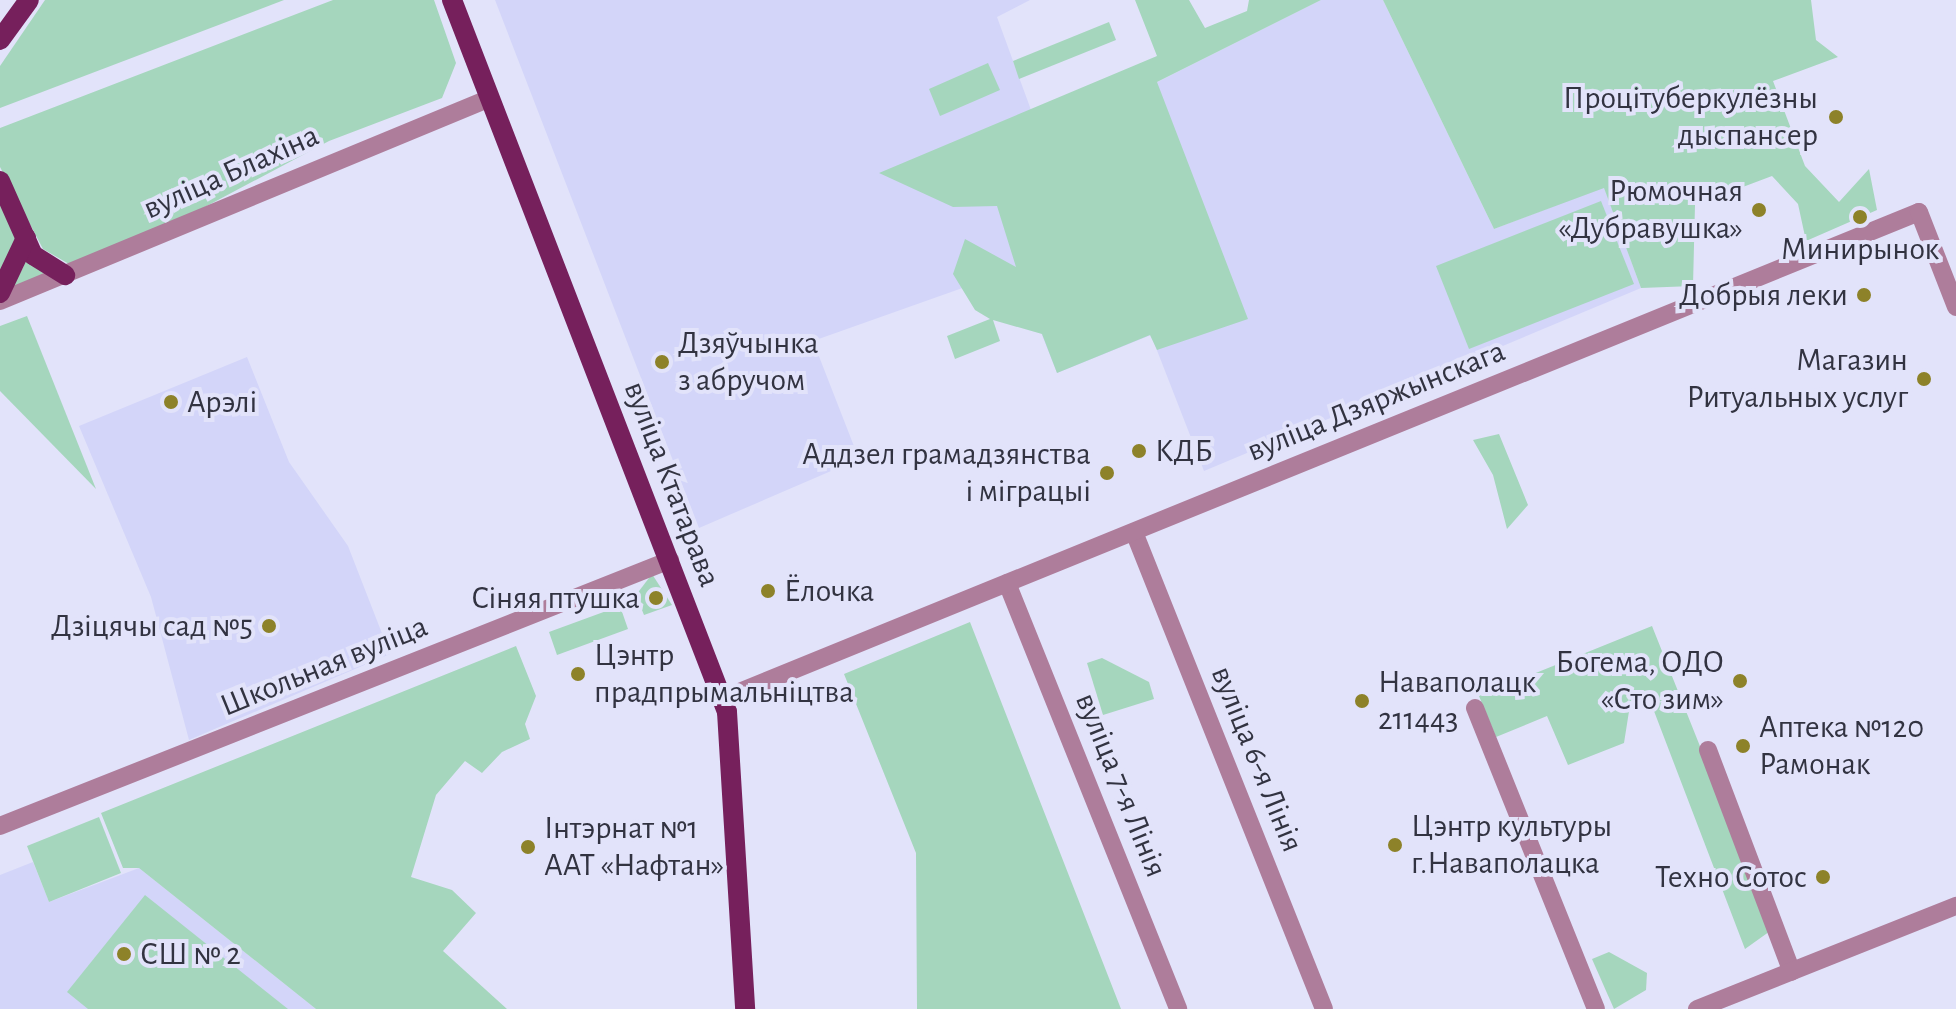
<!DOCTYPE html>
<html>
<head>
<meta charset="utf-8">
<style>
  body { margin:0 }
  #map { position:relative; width:1956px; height:1009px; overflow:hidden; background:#e2e3fa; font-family:"Alegreya Sans",sans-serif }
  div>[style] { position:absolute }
  .built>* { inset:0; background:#d3d5f9 }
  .green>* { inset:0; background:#a5d6bd }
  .minor>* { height:18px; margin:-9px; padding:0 9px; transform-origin:9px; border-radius:9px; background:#ae7d9b }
  .major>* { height:20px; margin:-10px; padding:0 10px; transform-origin:10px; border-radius:10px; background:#76205c }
  .dots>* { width:22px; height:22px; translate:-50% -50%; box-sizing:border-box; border:4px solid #e2e3fa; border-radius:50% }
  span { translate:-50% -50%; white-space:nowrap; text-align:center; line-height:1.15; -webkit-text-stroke:8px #e2e3fa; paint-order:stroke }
  .poi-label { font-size:32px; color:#323341 }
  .right { translate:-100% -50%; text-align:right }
  .left { translate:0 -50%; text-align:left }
  .street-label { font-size:32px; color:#323341 }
</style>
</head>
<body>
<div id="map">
  <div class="built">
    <div style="clip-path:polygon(495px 0,1030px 0,997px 17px,1042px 140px,1321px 0,1383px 0,1494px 229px,1604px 187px,1641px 288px,1204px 471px,1151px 335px,1057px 373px,1016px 269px,813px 341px,859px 459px,699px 528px)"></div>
    <div style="clip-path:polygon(247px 357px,289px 462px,348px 546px,390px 654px,189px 740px,151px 597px,79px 426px)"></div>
    <div style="clip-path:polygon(33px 862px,49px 902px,139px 868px,316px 1009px,0 1009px,0 875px)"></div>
  </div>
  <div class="green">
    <div style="clip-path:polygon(45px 0,284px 0,0 108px,0 66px)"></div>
    <div style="clip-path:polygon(333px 0,434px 0,456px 63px,442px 98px,329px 141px,188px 216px,69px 264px,43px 249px,0 167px,0 128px)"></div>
    <div style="clip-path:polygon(1135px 0,1189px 0,1205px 28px,1247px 11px,1249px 0,1321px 0,1157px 82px,1248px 319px,1157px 350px,1150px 335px,1057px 373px,1042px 334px,993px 320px,1000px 341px,955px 359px,947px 336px,990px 319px,975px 310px,953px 274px,965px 239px,1016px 267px,997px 206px,953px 207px,879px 173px,1157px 56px)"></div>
    <div style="clip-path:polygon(1383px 0,1811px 0,1816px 40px,1838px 57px,1773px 81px,1805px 166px,1839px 202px,1869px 169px,1877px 210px,1806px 241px,1798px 204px,1772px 176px,1695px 205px,1693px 286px,1641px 288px,1604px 188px,1494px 229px)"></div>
    <div style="clip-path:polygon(1109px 22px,1116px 40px,1019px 79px,1013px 61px)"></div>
    <div style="clip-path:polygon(988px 63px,1000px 90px,940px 116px,929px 89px)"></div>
    <div style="clip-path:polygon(0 190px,17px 237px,0 282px)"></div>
    <div style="clip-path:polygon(1601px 201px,1634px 284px,1469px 349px,1436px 266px)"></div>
    <div style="clip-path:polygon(27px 255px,46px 276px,10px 289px,23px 268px)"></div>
    <div style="clip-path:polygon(27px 316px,96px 489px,0 391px,0 326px)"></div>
    <div style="clip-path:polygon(1499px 434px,1528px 505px,1507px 529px,1493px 475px,1473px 440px)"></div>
    <div style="clip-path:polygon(652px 574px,672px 605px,644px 615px,636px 595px)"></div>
    <div style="clip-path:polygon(620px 606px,628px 629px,557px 655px,549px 632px)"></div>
    <div style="clip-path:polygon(970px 622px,1121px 1009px,917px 1009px,916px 853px,844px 674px)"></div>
    <div style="clip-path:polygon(1652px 626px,1773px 929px,1745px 949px,1649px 698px,1630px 705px,1624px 743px,1568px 765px,1547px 716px,1496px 737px,1479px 696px)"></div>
    <div style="clip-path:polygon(516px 646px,536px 696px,525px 724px,530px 739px,502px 752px,482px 773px,465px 761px,436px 795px,411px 877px,452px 890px,476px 913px,443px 951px,507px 1009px,316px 1009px,139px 868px,123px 868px,101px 813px)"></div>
    <div style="clip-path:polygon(1102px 658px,1149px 682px,1154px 699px,1103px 715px,1087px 663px)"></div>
    <div style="clip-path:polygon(99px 817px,121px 873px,49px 902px,27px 846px)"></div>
    <div style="clip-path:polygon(145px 895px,288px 1009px,88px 1009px,67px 992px)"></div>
    <div style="clip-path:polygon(1609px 952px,1647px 973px,1646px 990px,1614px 1009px,1592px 959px)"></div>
  </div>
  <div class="minor">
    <div style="left:0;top:301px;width:528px;rotate:-22.49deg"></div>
    <div style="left:1134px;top:532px;width:513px;rotate:68.28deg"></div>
    <div style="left:1007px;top:583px;width:459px;rotate:68.1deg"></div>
    <div style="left:722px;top:699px;width:1292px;rotate:-22.14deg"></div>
    <div style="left:1919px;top:212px;width:102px;rotate:68.7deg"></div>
    <div style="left:1475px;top:708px;width:324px;rotate:68.1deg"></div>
    <div style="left:1708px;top:750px;width:237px;rotate:69.3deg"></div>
    <div style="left:0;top:826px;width:721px;rotate:-21.65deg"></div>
    <div style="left:1697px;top:1009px;width:279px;rotate:-21.7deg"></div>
  </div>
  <div class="major">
    <div style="left:452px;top:0;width:763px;rotate:68.88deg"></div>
    <div style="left:727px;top:712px;width:298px;rotate:86.5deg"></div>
    <div style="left:0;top:40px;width:49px;rotate:-54.1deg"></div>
    <div style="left:0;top:181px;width:81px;rotate:66deg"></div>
    <div style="left:33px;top:255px;width:38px;rotate:32deg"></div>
    <div style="left:0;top:293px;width:61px;rotate:-64.7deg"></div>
  </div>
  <div class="dots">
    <div style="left:1836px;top:117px;background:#8d8229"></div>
    <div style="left:1759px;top:210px;background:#8d8229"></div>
    <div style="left:1860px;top:217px;background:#8d8229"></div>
    <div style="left:1864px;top:295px;background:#8d8229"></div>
    <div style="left:662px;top:362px;background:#8d8229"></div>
    <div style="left:1924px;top:379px;background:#8d8229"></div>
    <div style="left:171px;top:402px;background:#8d8229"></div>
    <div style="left:1139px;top:451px;background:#8d8229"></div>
    <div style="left:1107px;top:473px;background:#8d8229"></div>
    <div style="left:768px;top:591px;background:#8d8229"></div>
    <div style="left:656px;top:598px;background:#8d8229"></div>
    <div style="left:269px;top:626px;background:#8d8229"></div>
    <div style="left:578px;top:674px;background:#8d8229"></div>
    <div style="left:1740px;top:681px;background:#8d8229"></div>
    <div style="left:1362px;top:701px;background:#8d8229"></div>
    <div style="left:1743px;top:746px;background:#8d8229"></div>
    <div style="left:1395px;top:845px;background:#8d8229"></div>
    <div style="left:528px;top:847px;background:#8d8229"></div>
    <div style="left:1823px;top:877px;background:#8d8229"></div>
    <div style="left:124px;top:954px;background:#8d8229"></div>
  </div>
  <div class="poi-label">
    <span class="right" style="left:1818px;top:117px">Процітуберкулёзны<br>дыспансер</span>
    <span class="right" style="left:1743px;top:210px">Рюмочная<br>«Дубравушка»</span>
    <span style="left:1860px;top:249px">Минирынок</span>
    <span class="right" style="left:1848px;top:295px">Добрыя леки</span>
    <span class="left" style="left:678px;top:362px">Дзяўчынка<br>з абручом</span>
    <span class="right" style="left:1908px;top:379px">Магазин<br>Ритуальных услуг</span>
    <span class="left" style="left:187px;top:402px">Арэлі</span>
    <span class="left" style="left:1155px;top:451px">КДБ</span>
    <span class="right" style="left:1091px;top:473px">Аддзел грамадзянства<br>і міграцыі</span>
    <span class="left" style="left:784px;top:591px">Ёлочка</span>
    <span class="right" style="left:640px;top:598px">Сіняя птушка</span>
    <span class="right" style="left:253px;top:626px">Дзіцячы сад №5</span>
    <span class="left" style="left:594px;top:674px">Цэнтр<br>прадпрымальніцтва</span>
    <span class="right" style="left:1724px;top:681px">Богема, ОДО<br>«Сто зим»</span>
    <span class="left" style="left:1378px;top:701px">Наваполацк<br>211443</span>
    <span class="left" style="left:1759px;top:746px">Аптека №120<br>Рамонак</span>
    <span class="left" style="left:1411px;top:845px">Цэнтр культуры<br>г.Наваполацка</span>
    <span class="left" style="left:544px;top:847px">Інтэрнат №1<br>ААТ «Нафтан»</span>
    <span class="right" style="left:1807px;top:877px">Техно Сотос</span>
    <span class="left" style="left:140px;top:954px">СШ № 2</span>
  </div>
  <div class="street-label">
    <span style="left:231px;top:172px;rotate:-24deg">вуліца Блахіна</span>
    <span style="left:1376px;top:401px;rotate:-22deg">вуліца Дзяржынскага</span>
    <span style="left:672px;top:484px;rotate:69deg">вуліца Ктатарава</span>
    <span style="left:324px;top:666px;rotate:-22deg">Школьная вуліца</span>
    <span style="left:1257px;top:759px;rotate:68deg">вуліца 6-я Лінія</span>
    <span style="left:1121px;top:785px;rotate:68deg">вуліца 7-я Лінія</span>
  </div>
</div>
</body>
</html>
